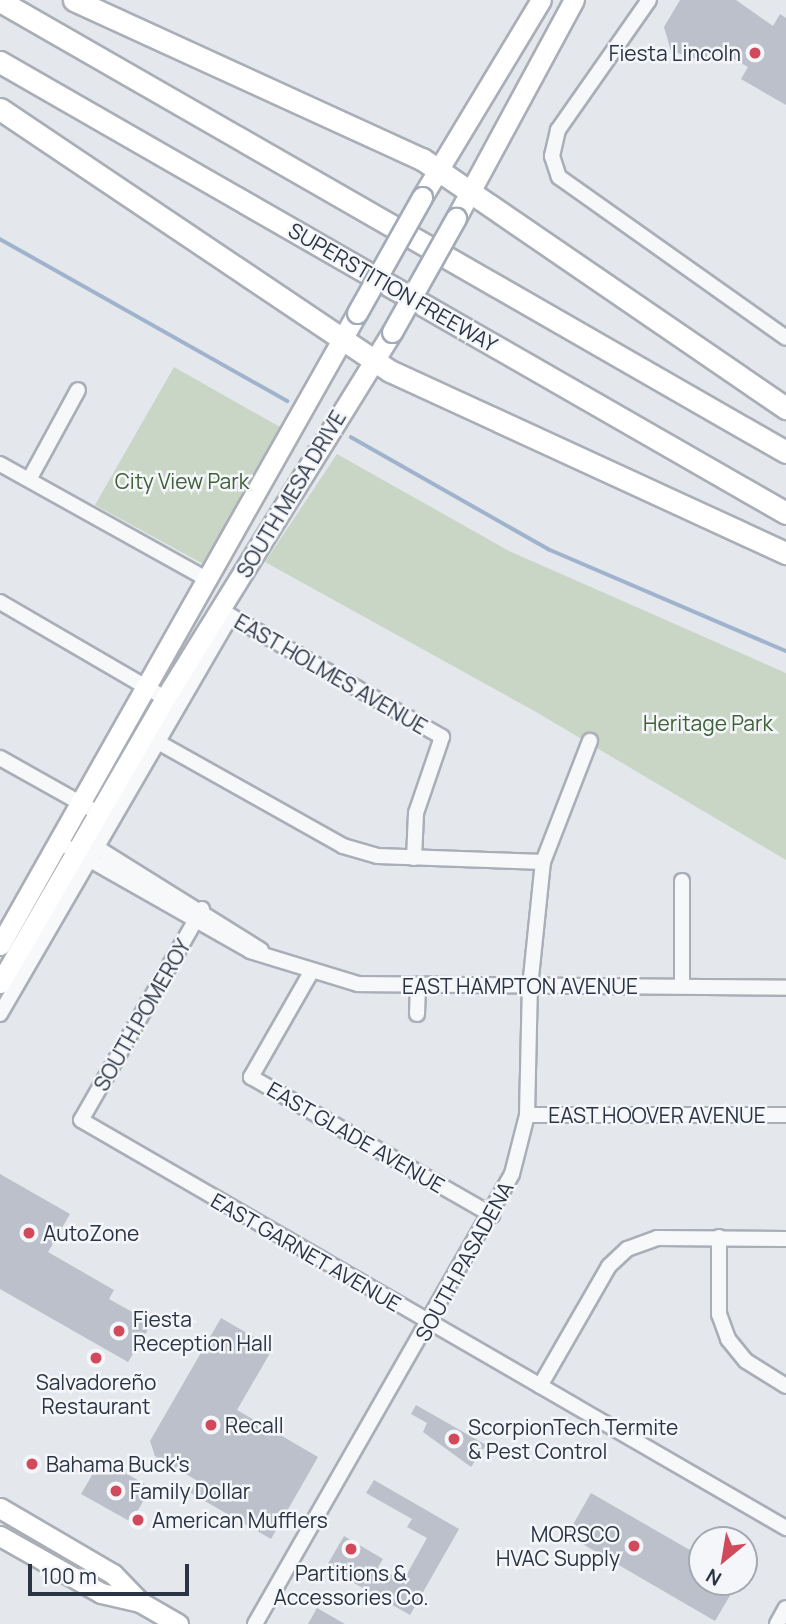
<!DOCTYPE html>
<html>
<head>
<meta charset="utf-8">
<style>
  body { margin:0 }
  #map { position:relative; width:786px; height:1624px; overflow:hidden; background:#e4e7ec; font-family:Manrope,sans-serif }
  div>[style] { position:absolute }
  .green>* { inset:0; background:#c9d6c5 }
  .stream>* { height:3.5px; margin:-1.75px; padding:0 1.75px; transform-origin:1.75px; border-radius:1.75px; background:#9fb4cc }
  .building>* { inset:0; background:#bbc0ca }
  .roads { filter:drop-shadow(2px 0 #a9aeb7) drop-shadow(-2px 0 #a9aeb7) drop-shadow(0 2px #a9aeb7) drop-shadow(0 -2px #a9aeb7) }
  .minor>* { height:14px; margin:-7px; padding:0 7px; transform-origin:7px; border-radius:7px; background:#f7f8fa }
  .major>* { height:19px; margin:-9.5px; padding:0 9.5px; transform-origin:9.5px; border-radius:9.5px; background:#fff }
  .highway>* { height:21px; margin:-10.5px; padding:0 10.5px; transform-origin:10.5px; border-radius:10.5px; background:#fff }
  .bridges { filter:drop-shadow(2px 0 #a3abb8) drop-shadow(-2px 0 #a3abb8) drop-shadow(0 2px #a3abb8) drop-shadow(0 -2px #a3abb8) }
  .major-bridge>* { height:19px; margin:-9.5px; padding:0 9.5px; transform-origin:9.5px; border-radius:9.5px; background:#fff }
  .dots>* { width:19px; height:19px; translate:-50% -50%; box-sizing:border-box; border:4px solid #f4f6f9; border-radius:50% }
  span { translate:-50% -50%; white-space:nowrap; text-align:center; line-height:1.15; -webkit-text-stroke:5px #f4f6f9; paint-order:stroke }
  .poi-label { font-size:21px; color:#2b3445 }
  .right { translate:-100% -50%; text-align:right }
  .left { translate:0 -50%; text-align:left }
  .street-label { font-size:21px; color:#2b3445 }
  .park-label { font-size:21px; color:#3f6138 }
  .north { position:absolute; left:688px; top:1526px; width:70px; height:70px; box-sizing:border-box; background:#f4f6f9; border:2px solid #a4a8b1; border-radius:50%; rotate:210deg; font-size:19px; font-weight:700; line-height:28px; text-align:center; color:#2b3445 }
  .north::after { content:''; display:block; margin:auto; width:24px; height:32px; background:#d1495b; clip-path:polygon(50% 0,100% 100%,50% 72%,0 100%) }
  .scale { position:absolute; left:28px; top:1564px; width:161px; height:32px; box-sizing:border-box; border:4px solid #2b3445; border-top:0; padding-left:9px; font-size:21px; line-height:24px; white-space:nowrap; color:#2b3445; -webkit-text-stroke:5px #f4f6f9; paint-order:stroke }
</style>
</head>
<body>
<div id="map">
  <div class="green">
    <div style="clip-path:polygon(174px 367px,280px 427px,205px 565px,95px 505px)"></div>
    <div style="clip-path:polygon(337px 454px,509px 551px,786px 673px,786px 860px,536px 712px,265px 562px)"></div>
  </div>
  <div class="stream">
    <div style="left:0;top:239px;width:330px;rotate:29.4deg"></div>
    <div style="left:351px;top:437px;width:227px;rotate:29.6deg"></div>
    <div style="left:548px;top:549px;width:259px;rotate:23.2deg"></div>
  </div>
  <div class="building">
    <div style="clip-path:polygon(680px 0,736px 0,773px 26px,780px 14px,786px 18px,786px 105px,741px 79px,748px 67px,714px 48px,706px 62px,671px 51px,664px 27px)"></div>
    <div style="clip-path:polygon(0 1174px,70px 1214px,48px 1252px,114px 1290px,109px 1299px,152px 1323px,128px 1362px,0 1289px)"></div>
    <div style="clip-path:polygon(221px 1318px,273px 1348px,237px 1410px,318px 1457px,271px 1539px,189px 1492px,196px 1480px,155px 1456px,150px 1441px)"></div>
    <div style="clip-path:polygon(416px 1405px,486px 1445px,471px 1467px,423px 1432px,427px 1423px,411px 1414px)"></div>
    <div style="clip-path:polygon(109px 1463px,151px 1488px,131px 1522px,81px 1494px,98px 1465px)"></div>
    <div style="clip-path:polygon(374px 1480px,459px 1529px,410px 1615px,326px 1567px,344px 1536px,383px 1559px,378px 1567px,403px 1581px,427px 1538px,407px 1527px,412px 1519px,366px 1493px)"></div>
    <div style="clip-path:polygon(591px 1493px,702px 1557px,702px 1582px,738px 1582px,715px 1621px,567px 1535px)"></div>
    <div style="clip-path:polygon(317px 1608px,345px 1624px,308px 1624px)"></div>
  </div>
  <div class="roads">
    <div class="minor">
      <div style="left:649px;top:0;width:159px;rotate:125deg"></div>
      <div style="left:558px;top:130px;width:27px;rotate:103deg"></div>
      <div style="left:552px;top:156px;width:22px;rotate:72deg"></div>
      <div style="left:559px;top:177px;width:278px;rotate:35.3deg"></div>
      <div style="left:0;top:464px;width:238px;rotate:29.1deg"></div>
      <div style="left:30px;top:478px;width:100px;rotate:-61.4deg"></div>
      <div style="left:0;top:602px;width:191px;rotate:30.2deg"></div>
      <div style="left:224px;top:612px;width:251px;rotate:29.8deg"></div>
      <div style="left:442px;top:737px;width:80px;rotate:108.9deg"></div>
      <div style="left:416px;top:813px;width:45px;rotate:92.5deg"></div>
      <div style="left:156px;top:741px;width:214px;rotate:29.3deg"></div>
      <div style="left:343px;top:846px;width:36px;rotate:16deg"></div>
      <div style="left:378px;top:856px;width:165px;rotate:2.1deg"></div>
      <div style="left:0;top:758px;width:112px;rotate:29.3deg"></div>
      <div style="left:88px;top:842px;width:204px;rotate:32deg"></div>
      <div style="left:69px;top:848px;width:208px;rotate:29.6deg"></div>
      <div style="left:250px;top:951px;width:113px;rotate:17deg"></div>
      <div style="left:358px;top:984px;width:428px;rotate:0.5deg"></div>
      <div style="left:202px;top:909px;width:243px;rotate:119.8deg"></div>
      <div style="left:81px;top:1120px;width:815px;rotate:30.06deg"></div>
      <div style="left:310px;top:974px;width:119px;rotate:119.8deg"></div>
      <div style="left:251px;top:1077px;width:278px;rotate:29.8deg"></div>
      <div style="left:682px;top:986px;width:105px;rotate:-90deg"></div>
      <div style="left:0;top:1014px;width:460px;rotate:-59.9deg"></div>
      <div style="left:417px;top:1014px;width:27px;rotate:-88deg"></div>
      <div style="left:527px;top:1115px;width:259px"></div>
      <div style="left:719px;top:1237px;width:77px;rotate:90deg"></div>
      <div style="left:719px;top:1314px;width:27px;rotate:70deg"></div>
      <div style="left:728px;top:1339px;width:28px;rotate:51deg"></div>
      <div style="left:746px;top:1361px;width:47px;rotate:32deg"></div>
      <div style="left:540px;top:1386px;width:138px;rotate:-60.1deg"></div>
      <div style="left:609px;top:1266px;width:25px;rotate:-43deg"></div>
      <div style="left:627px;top:1249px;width:32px;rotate:-20deg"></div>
      <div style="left:657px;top:1238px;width:129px;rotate:0.4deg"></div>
      <div style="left:255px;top:1624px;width:518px;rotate:-60.27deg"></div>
      <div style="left:512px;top:1174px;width:61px;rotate:-75.7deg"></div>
      <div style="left:527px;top:1115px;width:128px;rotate:-88.7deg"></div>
      <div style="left:530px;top:987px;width:126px;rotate:-84.1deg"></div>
      <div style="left:543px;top:862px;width:130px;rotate:-68.8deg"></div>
      <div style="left:777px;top:1624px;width:18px;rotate:-61deg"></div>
    </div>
    <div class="major">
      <div style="left:422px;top:197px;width:230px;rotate:-58.9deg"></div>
      <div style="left:456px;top:218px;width:248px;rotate:-61.6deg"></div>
      <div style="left:0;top:945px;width:726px;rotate:-60.54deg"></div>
      <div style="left:0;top:983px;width:329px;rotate:-59.9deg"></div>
      <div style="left:165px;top:698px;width:431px;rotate:-58.2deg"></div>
      <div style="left:0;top:1508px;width:131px;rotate:30.3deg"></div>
      <div style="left:113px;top:1574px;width:39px;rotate:46deg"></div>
      <div style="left:140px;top:1602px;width:44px;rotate:30.1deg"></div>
      <div style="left:0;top:1536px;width:116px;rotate:29.4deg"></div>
      <div style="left:101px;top:1593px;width:40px;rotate:13deg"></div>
    </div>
    <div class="highway">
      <div style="left:74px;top:0;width:383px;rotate:24.6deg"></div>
      <div style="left:422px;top:159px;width:441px;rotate:34.4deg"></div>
      <div style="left:0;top:1px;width:906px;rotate:29.85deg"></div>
      <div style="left:0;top:62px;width:906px;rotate:29.85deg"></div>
      <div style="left:0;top:109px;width:470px;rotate:33.9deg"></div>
      <div style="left:390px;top:371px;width:436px;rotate:24.7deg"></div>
    </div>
  </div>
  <div class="bridges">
    <div class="major-bridge">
      <div style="left:357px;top:313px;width:133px;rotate:-60.7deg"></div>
      <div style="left:392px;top:332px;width:131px;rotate:-60.7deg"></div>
    </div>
  </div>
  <div class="dots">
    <div style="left:755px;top:53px;background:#d1495b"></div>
    <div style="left:29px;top:1233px;background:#d1495b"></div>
    <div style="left:119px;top:1331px;background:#d1495b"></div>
    <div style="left:96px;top:1358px;background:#d1495b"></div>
    <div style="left:211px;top:1425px;background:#d1495b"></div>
    <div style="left:454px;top:1439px;background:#d1495b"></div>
    <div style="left:32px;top:1464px;background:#d1495b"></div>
    <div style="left:116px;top:1491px;background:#d1495b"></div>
    <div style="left:138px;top:1520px;background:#d1495b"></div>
    <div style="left:634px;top:1546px;background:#d1495b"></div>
    <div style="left:351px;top:1549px;background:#d1495b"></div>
  </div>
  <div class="poi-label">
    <span class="right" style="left:741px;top:53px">Fiesta Lincoln</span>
    <span class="left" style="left:43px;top:1233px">AutoZone</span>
    <span class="left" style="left:133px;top:1331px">Fiesta<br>Reception Hall</span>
    <span style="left:96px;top:1394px">Salvadoreño<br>Restaurant</span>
    <span class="left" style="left:225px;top:1425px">Recall</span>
    <span class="left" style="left:468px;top:1439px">ScorpionTech Termite<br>&amp; Pest Control</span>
    <span class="left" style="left:46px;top:1464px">Bahama Buck's</span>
    <span class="left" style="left:130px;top:1491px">Family Dollar</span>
    <span class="left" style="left:152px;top:1520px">American Mufflers</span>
    <span class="right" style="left:620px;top:1546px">MORSCO<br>HVAC Supply</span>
    <span style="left:351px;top:1585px">Partitions &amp;<br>Accessories Co.</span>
  </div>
  <div class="street-label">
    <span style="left:393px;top:287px;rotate:30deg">SUPERSTITION FREEWAY</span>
    <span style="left:291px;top:494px;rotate:-59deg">SOUTH MESA DRIVE</span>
    <span style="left:331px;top:674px;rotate:30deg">EAST HOLMES AVENUE</span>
    <span style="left:520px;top:986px">EAST HAMPTON AVENUE</span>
    <span style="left:142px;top:1015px;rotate:-60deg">SOUTH POMEROY</span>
    <span style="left:657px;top:1115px">EAST HOOVER AVENUE</span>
    <span style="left:356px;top:1137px;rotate:30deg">EAST GLADE AVENUE</span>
    <span style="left:306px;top:1252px;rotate:30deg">EAST GARNET AVENUE</span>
    <span style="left:464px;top:1261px;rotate:-61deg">SOUTH PASADENA</span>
  </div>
  <div class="park-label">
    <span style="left:182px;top:481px">City View Park</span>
    <span style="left:708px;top:723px">Heritage Park</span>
  </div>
  <div class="north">N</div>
  <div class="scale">100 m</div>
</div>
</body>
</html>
